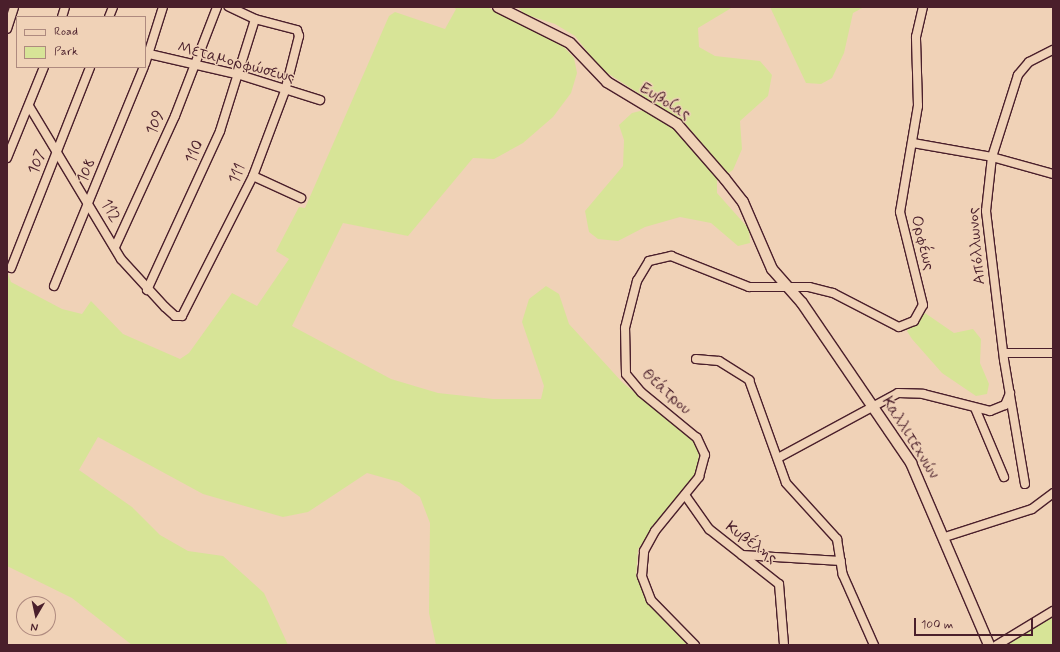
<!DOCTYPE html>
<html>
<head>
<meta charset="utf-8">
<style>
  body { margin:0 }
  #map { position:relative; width:1060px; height:652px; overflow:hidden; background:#f0d2b7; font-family:Mynerve,sans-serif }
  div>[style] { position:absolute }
  .green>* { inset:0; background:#d7e497 }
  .roads { filter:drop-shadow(1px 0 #4a1f2b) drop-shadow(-1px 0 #4a1f2b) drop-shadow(0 1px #4a1f2b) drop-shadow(0 -1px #4a1f2b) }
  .minor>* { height:8px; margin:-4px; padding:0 4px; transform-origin:4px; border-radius:4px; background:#f0d2b7 }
  .tertiary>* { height:10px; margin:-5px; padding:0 5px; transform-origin:5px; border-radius:5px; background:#f0d2b7 }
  span { translate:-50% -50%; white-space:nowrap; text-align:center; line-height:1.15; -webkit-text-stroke:3px #f0d2b7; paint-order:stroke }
  .street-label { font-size:16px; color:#4a1f2b }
  .frame { position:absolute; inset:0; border:8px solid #4a1f2b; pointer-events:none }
  .legend { position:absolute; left:16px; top:16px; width:130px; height:52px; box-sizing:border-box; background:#f0d2b7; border:1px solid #ae8a7f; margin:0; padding:5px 7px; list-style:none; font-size:12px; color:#4a1f2b }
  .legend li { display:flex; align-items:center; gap:8px; height:20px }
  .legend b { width:20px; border:1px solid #ae8a7f }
  .north { position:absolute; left:16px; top:596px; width:40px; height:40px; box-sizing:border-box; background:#f0d2b7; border:1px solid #ae8a7f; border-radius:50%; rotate:189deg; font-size:11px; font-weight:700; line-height:16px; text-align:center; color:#4a1f2b }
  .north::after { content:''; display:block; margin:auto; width:14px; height:18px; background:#4a1f2b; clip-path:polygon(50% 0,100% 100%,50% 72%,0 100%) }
  .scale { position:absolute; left:914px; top:618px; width:119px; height:18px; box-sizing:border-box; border:2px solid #4a1f2b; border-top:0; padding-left:5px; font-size:12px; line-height:14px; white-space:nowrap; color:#4a1f2b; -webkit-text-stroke:3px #f0d2b7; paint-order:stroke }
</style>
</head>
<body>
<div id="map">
  <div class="green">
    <div style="clip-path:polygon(453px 7px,487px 7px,564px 47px,574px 58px,577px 73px,571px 93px,553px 117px,523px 143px,494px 159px,473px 158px,408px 236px,343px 223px,292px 326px,391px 379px,438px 393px,493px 399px,541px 399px,544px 386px,522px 322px,529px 299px,546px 286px,559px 294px,569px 324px,622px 382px,694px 442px,699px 453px,696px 475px,638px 549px,636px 576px,648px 603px,689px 645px,436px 645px,429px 613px,430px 523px,420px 497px,399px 482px,367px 473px,308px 512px,283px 517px,203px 494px,98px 437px,79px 470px,132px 507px,160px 535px,188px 551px,223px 556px,264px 593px,288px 645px,132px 645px,72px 598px,7px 566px,7px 271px,11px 282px,62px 309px,82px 314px,91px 301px,123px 334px,180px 359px,189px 353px,232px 293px,257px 306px,289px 259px,276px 251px,299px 207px,305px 208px,389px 16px,395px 12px,445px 29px,456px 9px)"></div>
    <div style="clip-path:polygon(518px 7px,733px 7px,698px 28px,699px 47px,715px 56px,760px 61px,772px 75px,768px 96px,740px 121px,742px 149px,733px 170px,727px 174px,685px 123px,601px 69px,575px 36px,555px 24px,524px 14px)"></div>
    <div style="clip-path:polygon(770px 7px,864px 7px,853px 13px,844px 53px,832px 78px,821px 84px,806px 83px)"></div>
    <div style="clip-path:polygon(644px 110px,673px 126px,717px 177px,717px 193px,749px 229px,750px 243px,738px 246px,711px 223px,680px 217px,645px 227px,618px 241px,598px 239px,589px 232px,585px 211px,623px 166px,624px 140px,619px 125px,632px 113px)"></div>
    <div style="clip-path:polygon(925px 313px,954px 333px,973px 329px,981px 339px,980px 363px,989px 384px,987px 394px,976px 396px,942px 373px,912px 339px,907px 331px)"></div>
    <div style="clip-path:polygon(1053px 616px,1053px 645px,1006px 645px,1013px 639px)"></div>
  </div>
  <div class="roads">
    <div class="minor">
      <div style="left:62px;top:17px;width:10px;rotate:-73deg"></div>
      <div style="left:109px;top:17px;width:11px;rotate:-68deg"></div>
      <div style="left:7px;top:29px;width:23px;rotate:-72deg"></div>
      <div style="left:145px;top:53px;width:98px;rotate:13deg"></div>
      <div style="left:240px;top:75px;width:84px;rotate:17.4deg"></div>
      <div style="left:145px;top:64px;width:60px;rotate:-72.5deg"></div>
      <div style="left:29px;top:106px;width:179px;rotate:59deg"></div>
      <div style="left:121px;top:259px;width:65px;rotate:47.5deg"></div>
      <div style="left:165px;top:307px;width:13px;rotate:42deg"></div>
      <div style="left:175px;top:316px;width:7px"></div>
      <div style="left:182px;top:316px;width:157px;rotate:-63.1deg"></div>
      <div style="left:253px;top:176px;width:91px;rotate:-69.4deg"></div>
      <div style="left:285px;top:91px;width:57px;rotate:-75.7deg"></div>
      <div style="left:299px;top:36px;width:6px;rotate:-108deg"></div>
      <div style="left:297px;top:30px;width:43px;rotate:-165.3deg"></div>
      <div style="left:255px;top:19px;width:29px;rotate:-155deg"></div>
      <div style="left:913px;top:143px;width:80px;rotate:10deg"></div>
      <div style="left:992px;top:157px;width:63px;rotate:15.6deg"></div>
      <div style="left:7px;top:158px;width:98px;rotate:-67.9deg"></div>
      <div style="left:253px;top:176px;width:53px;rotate:24.6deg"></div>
      <div style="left:115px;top:247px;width:144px;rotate:-65.4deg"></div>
      <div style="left:175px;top:116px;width:117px;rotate:-68.9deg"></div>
      <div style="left:11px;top:268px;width:216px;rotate:-68.5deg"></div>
      <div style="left:54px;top:286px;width:237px;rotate:-67.7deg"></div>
      <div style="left:147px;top:290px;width:175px;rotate:-65.3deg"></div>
      <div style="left:220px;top:131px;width:117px;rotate:-72.6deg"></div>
      <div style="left:1004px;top:353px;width:49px"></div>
      <div style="left:696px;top:359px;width:23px;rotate:5deg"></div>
      <div style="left:719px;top:361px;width:36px;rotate:32deg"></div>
      <div style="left:749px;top:380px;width:109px;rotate:70.2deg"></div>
      <div style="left:786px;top:483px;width:76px;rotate:47.7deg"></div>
      <div style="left:837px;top:539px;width:36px;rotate:81deg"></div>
      <div style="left:843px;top:575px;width:77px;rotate:66.1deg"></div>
      <div style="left:975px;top:408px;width:75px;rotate:67.2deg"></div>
      <div style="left:778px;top:458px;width:136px;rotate:-28.4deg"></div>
      <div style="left:898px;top:393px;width:25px;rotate:2deg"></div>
      <div style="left:923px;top:394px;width:69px;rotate:14.2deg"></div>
      <div style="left:990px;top:411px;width:16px;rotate:-22deg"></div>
      <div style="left:1005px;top:405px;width:13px;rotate:-67deg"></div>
      <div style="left:1025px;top:484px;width:126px;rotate:-99.6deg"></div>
      <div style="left:1004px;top:360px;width:150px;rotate:-96.9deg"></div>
      <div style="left:986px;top:211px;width:54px;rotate:-83.7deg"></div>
      <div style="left:992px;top:157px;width:86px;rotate:-72.4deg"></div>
      <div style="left:1018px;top:75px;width:17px;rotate:-50deg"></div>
      <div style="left:1029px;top:62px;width:27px;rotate:-27deg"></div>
      <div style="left:685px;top:495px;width:42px;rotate:54.8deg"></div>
      <div style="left:709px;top:529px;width:89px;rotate:38.2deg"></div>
      <div style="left:779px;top:584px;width:61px;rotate:85.3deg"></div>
      <div style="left:945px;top:537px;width:91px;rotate:-17.8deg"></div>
      <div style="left:1032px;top:509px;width:26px;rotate:-37deg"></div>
      <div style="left:742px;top:555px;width:99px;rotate:3.5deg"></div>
      <div style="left:695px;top:645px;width:63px;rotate:-134.4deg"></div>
      <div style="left:651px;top:600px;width:26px;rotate:-111deg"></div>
      <div style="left:642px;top:576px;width:25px;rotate:-85deg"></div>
      <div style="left:644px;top:551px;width:23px;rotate:-61deg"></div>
      <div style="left:655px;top:531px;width:70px;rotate:-50.8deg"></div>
      <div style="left:699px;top:477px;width:23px;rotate:-75deg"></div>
      <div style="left:705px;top:455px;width:19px;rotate:-115deg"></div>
      <div style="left:697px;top:438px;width:72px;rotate:-140.6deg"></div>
      <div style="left:641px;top:392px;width:23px;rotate:-130deg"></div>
      <div style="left:626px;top:374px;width:46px;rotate:-91.2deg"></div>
      <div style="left:625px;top:328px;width:49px;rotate:-75.7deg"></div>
      <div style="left:637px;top:281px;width:23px;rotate:-59deg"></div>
      <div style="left:649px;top:261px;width:23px;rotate:-13deg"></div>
      <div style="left:671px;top:256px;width:84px;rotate:21.7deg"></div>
      <div style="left:749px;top:287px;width:60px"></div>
      <div style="left:809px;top:287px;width:25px;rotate:14deg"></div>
      <div style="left:833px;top:293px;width:74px;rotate:27.3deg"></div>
      <div style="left:899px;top:327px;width:16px;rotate:-22deg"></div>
      <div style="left:914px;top:321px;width:18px;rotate:-61deg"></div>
      <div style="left:923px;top:305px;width:96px;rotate:-103.9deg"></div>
      <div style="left:900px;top:212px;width:108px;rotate:-80.4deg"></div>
      <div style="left:918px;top:106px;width:69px;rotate:-91.7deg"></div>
      <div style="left:916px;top:37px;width:31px;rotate:-77deg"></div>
      <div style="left:997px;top:645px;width:66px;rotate:-31.3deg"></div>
    </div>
    <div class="tertiary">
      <div style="left:498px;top:7px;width:80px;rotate:26.6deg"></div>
      <div style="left:570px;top:43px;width:54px;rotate:46.5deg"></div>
      <div style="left:607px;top:82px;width:82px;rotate:31deg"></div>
      <div style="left:677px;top:124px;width:73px;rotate:48.9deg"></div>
      <div style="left:725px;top:179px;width:29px;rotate:52deg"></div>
      <div style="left:743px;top:202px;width:73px;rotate:66.6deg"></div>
      <div style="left:772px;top:269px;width:45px;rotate:48.6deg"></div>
      <div style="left:802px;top:303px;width:194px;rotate:55.7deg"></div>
      <div style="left:911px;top:463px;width:198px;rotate:66.8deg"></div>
    </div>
  </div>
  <div class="street-label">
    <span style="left:236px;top:63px;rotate:15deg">Μεταμορφώσεως</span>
    <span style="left:665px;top:102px;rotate:32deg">Ευβοίας</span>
    <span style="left:156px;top:123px;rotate:-67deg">109</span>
    <span style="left:195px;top:152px;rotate:-67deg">110</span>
    <span style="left:38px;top:162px;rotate:-69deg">107</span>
    <span style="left:87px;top:171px;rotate:-66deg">108</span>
    <span style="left:238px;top:174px;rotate:-66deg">111</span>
    <span style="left:110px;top:211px;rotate:60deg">112</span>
    <span style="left:922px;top:243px;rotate:76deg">Ορφέως</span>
    <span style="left:977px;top:246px;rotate:-95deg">Απόλλωνος</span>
    <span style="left:666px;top:392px;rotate:42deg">Θεάτρου</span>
    <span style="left:910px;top:438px;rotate:58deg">Καλλιτεχνών</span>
    <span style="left:751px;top:543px;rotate:36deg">Κυβέλης</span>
  </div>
  <div class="frame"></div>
  <ul class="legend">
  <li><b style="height:5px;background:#f0d2b7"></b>Road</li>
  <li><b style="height:11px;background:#d7e497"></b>Park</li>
  </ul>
  <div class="north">N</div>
  <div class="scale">100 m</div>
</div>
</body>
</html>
